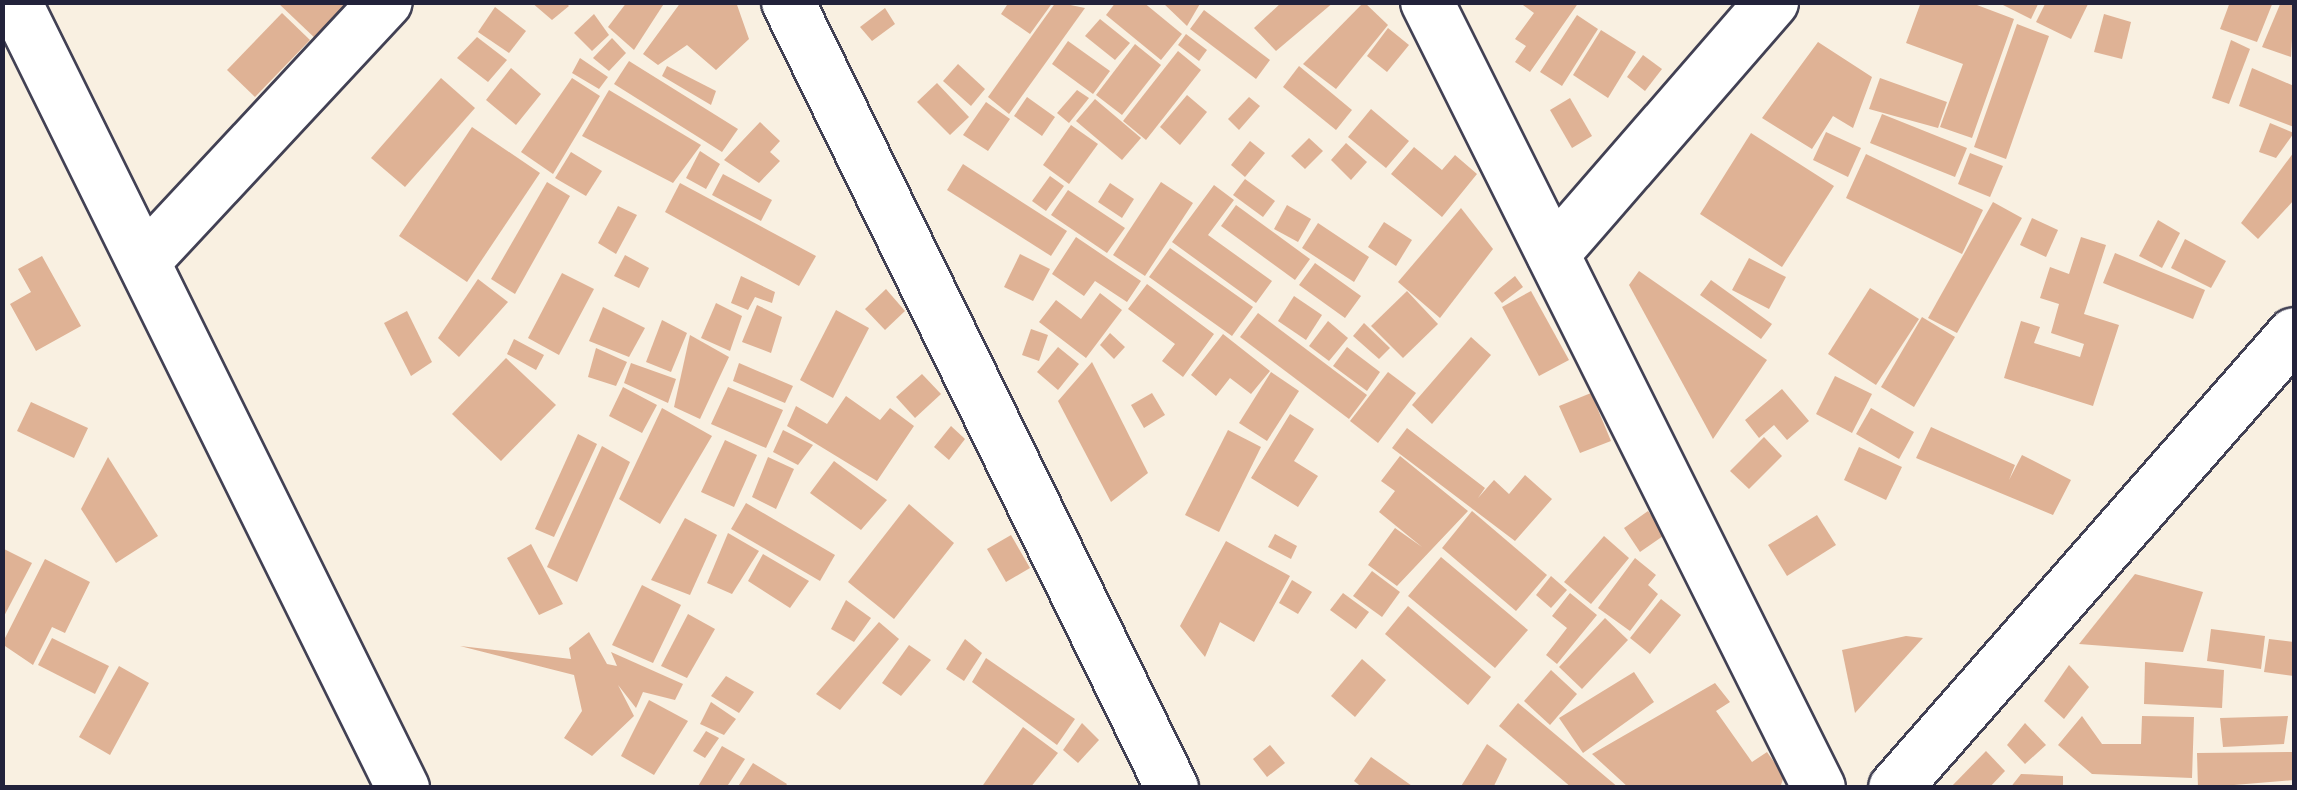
<!DOCTYPE html>
<html>
<head>
<meta charset="utf-8">
<style>
  body { margin:0 }
  #map { position:relative; width:2297px; height:790px; overflow:hidden; background:#f9f0e1; font-family:"IM FELL French Canon",serif }
  div>[style] { position:absolute }
  .building>* { inset:0; background:#dfb295 }
  .roads { filter:drop-shadow(2px 0 #424154) drop-shadow(-2px 0 #424154) drop-shadow(0 2px #424154) drop-shadow(0 -2px #424154) }
  .minor>* { height:52px; margin:-26px; padding:0 26px; transform-origin:26px; border-radius:26px; background:#fff }
  span { translate:-50% -50%; white-space:nowrap; text-align:center; line-height:1.15; -webkit-text-stroke:8px #fff; paint-order:stroke }
  .frame { position:absolute; inset:0; border:5px solid #22223b; pointer-events:none }
</style>
</head>
<body>
<div id="map">
  <div class="building">
    <div style="clip-path:polygon(277px 2px,354px 2px,318px 41px)"></div>
    <div style="clip-path:polygon(531px 2px,565px 2px,569px 6px,552px 20px)"></div>
    <div style="clip-path:polygon(627px 2px,665px 2px,634px 50px,608px 27px)"></div>
    <div style="clip-path:polygon(681px 2px,736px 2px,749px 39px,716px 70px,687px 45px,658px 65px,643px 54px)"></div>
    <div style="clip-path:polygon(1009px 2px,1053px 2px,1030px 34px,1001px 14px)"></div>
    <div style="clip-path:polygon(1056px 2px,1085px 8px,1009px 114px,988px 97px)"></div>
    <div style="clip-path:polygon(1116px 2px,1143px 2px,1182px 34px,1161px 60px,1106px 15px)"></div>
    <div style="clip-path:polygon(1162px 2px,1201px 2px,1187px 26px)"></div>
    <div style="clip-path:polygon(1282px 2px,1334px 2px,1276px 51px,1254px 28px)"></div>
    <div style="clip-path:polygon(1364px 2px,1388px 25px,1336px 89px,1303px 64px)"></div>
    <div style="clip-path:polygon(1519px 2px,1579px 2px,1530px 72px,1515px 62px,1526px 46px,1515px 39px,1534px 13px)"></div>
    <div style="clip-path:polygon(1921px 2px,1969px 2px,2014px 19px,1972px 138px,1940px 127px,1963px 64px,1906px 43px)"></div>
    <div style="clip-path:polygon(1997px 2px,2039px 2px,2031px 19px)"></div>
    <div style="clip-path:polygon(2046px 2px,2089px 2px,2071px 39px,2036px 22px)"></div>
    <div style="clip-path:polygon(2230px 2px,2273px 2px,2257px 42px,2220px 29px)"></div>
    <div style="clip-path:polygon(2281px 2px,2294px 2px,2291px 57px,2262px 47px)"></div>
    <div style="clip-path:polygon(495px 7px,526px 31px,509px 53px,478px 32px)"></div>
    <div style="clip-path:polygon(885px 8px,895px 24px,872px 41px,860px 27px)"></div>
    <div style="clip-path:polygon(1204px 10px,1270px 60px,1256px 79px,1190px 29px)"></div>
    <div style="clip-path:polygon(282px 13px,310px 40px,255px 97px,227px 70px)"></div>
    <div style="clip-path:polygon(594px 14px,609px 35px,592px 51px,574px 33px)"></div>
    <div style="clip-path:polygon(2104px 14px,2131px 22px,2122px 59px,2094px 52px)"></div>
    <div style="clip-path:polygon(1577px 15px,1598px 29px,1562px 86px,1540px 72px)"></div>
    <div style="clip-path:polygon(1100px 19px,1130px 43px,1115px 60px,1085px 36px)"></div>
    <div style="clip-path:polygon(2017px 24px,2049px 36px,2006px 159px,1974px 147px)"></div>
    <div style="clip-path:polygon(1388px 28px,1409px 45px,1387px 72px,1367px 56px)"></div>
    <div style="clip-path:polygon(1601px 30px,1636px 52px,1608px 98px,1573px 75px)"></div>
    <div style="clip-path:polygon(1186px 34px,1207px 50px,1199px 61px,1178px 45px)"></div>
    <div style="clip-path:polygon(477px 37px,507px 60px,488px 82px,457px 58px)"></div>
    <div style="clip-path:polygon(612px 38px,626px 53px,609px 71px,593px 58px)"></div>
    <div style="clip-path:polygon(2231px 40px,2250px 49px,2229px 104px,2212px 98px)"></div>
    <div style="clip-path:polygon(1068px 41px,1110px 71px,1093px 94px,1052px 64px)"></div>
    <div style="clip-path:polygon(1818px 42px,1872px 77px,1853px 128px,1833px 116px,1812px 149px,1762px 118px)"></div>
    <div style="clip-path:polygon(1135px 44px,1161px 65px,1122px 115px,1096px 95px)"></div>
    <div style="clip-path:polygon(1178px 51px,1201px 70px,1146px 140px,1123px 121px)"></div>
    <div style="clip-path:polygon(1643px 55px,1662px 69px,1645px 91px,1627px 77px)"></div>
    <div style="clip-path:polygon(580px 58px,608px 77px,599px 89px,572px 73px)"></div>
    <div style="clip-path:polygon(629px 61px,738px 129px,722px 152px,614px 84px)"></div>
    <div style="clip-path:polygon(958px 64px,985px 89px,971px 106px,943px 81px)"></div>
    <div style="clip-path:polygon(667px 66px,716px 91px,711px 105px,662px 76px)"></div>
    <div style="clip-path:polygon(1299px 66px,1352px 110px,1336px 130px,1283px 87px)"></div>
    <div style="clip-path:polygon(511px 68px,541px 94px,516px 125px,486px 100px)"></div>
    <div style="clip-path:polygon(2252px 68px,2294px 86px,2294px 127px,2239px 106px)"></div>
    <div style="clip-path:polygon(441px 78px,475px 108px,405px 187px,371px 158px)"></div>
    <div style="clip-path:polygon(572px 78px,600px 96px,553px 174px,521px 152px)"></div>
    <div style="clip-path:polygon(1880px 78px,1947px 102px,1938px 128px,1869px 109px)"></div>
    <div style="clip-path:polygon(937px 83px,969px 117px,950px 135px,917px 102px)"></div>
    <div style="clip-path:polygon(609px 90px,701px 145px,673px 183px,582px 136px)"></div>
    <div style="clip-path:polygon(1077px 90px,1089px 98px,1069px 123px,1057px 113px)"></div>
    <div style="clip-path:polygon(1187px 95px,1207px 112px,1180px 145px,1160px 127px)"></div>
    <div style="clip-path:polygon(1027px 97px,1055px 117px,1042px 136px,1014px 116px)"></div>
    <div style="clip-path:polygon(1249px 97px,1260px 106px,1239px 130px,1228px 119px)"></div>
    <div style="clip-path:polygon(1570px 98px,1592px 136px,1572px 148px,1550px 110px)"></div>
    <div style="clip-path:polygon(1095px 99px,1141px 138px,1122px 160px,1076px 121px)"></div>
    <div style="clip-path:polygon(986px 102px,1010px 119px,988px 151px,963px 135px)"></div>
    <div style="clip-path:polygon(1371px 109px,1409px 141px,1386px 168px,1348px 137px)"></div>
    <div style="clip-path:polygon(1882px 114px,1967px 148px,1955px 177px,1870px 143px)"></div>
    <div style="clip-path:polygon(760px 122px,780px 141px,770px 152px,780px 161px,759px 183px,724px 160px)"></div>
    <div style="clip-path:polygon(2270px 123px,2294px 133px,2276px 158px,2259px 152px)"></div>
    <div style="clip-path:polygon(1071px 125px,1098px 144px,1069px 184px,1043px 165px)"></div>
    <div style="clip-path:polygon(472px 127px,540px 173px,467px 282px,399px 236px)"></div>
    <div style="clip-path:polygon(1826px 132px,1861px 148px,1848px 177px,1813px 160px)"></div>
    <div style="clip-path:polygon(1751px 133px,1834px 186px,1782px 267px,1700px 214px)"></div>
    <div style="clip-path:polygon(1309px 138px,1323px 151px,1305px 169px,1291px 156px)"></div>
    <div style="clip-path:polygon(1250px 141px,1265px 153px,1245px 177px,1231px 165px)"></div>
    <div style="clip-path:polygon(1346px 143px,1367px 162px,1351px 180px,1331px 160px)"></div>
    <div style="clip-path:polygon(1414px 147px,1442px 170px,1455px 155px,1477px 174px,1442px 217px,1391px 174px)"></div>
    <div style="clip-path:polygon(700px 151px,720px 164px,706px 189px,686px 178px)"></div>
    <div style="clip-path:polygon(571px 152px,602px 171px,586px 196px,555px 178px)"></div>
    <div style="clip-path:polygon(2294px 152px,2294px 200px,2258px 239px,2241px 223px)"></div>
    <div style="clip-path:polygon(1970px 153px,2003px 166px,1990px 197px,1958px 184px)"></div>
    <div style="clip-path:polygon(1866px 154px,1983px 210px,1962px 254px,1846px 198px)"></div>
    <div style="clip-path:polygon(963px 164px,1067px 231px,1051px 256px,947px 190px)"></div>
    <div style="clip-path:polygon(723px 174px,772px 200px,761px 221px,712px 195px)"></div>
    <div style="clip-path:polygon(1050px 176px,1064px 186px,1046px 211px,1032px 201px)"></div>
    <div style="clip-path:polygon(1245px 179px,1275px 201px,1263px 217px,1233px 195px)"></div>
    <div style="clip-path:polygon(547px 182px,570px 196px,515px 294px,491px 279px)"></div>
    <div style="clip-path:polygon(1161px 182px,1193px 203px,1145px 276px,1113px 255px)"></div>
    <div style="clip-path:polygon(680px 183px,816px 256px,799px 286px,665px 212px)"></div>
    <div style="clip-path:polygon(1110px 183px,1134px 199px,1122px 218px,1098px 202px)"></div>
    <div style="clip-path:polygon(1214px 185px,1234px 200px,1208px 235px,1272px 281px,1256px 303px,1172px 242px)"></div>
    <div style="clip-path:polygon(1068px 190px,1125px 228px,1107px 253px,1051px 215px)"></div>
    <div style="clip-path:polygon(1993px 202px,2022px 218px,1957px 333px,1928px 318px)"></div>
    <div style="clip-path:polygon(1236px 205px,1310px 259px,1295px 280px,1221px 226px)"></div>
    <div style="clip-path:polygon(1287px 205px,1311px 219px,1298px 242px,1274px 229px)"></div>
    <div style="clip-path:polygon(618px 206px,637px 215px,616px 254px,598px 243px)"></div>
    <div style="clip-path:polygon(1461px 208px,1493px 249px,1440px 318px,1398px 282px)"></div>
    <div style="clip-path:polygon(2032px 218px,2058px 230px,2046px 257px,2020px 245px)"></div>
    <div style="clip-path:polygon(2158px 220px,2180px 233px,2162px 268px,2139px 256px)"></div>
    <div style="clip-path:polygon(1384px 222px,1412px 240px,1396px 266px,1368px 247px)"></div>
    <div style="clip-path:polygon(1318px 223px,1369px 257px,1354px 282px,1302px 248px)"></div>
    <div style="clip-path:polygon(1076px 237px,1141px 281px,1127px 302px,1095px 281px,1084px 296px,1052px 274px)"></div>
    <div style="clip-path:polygon(2081px 237px,2106px 245px,2084px 314px,2119px 325px,2093px 406px,2004px 378px,2021px 321px,2040px 327px,2034px 343px,2080px 357px,2084px 344px,2051px 333px,2059px 304px,2040px 298px,2050px 267px,2069px 274px)"></div>
    <div style="clip-path:polygon(2185px 239px,2226px 261px,2211px 288px,2171px 268px)"></div>
    <div style="clip-path:polygon(1170px 248px,1253px 307px,1232px 336px,1149px 277px)"></div>
    <div style="clip-path:polygon(2115px 253px,2205px 290px,2193px 319px,2103px 283px)"></div>
    <div style="clip-path:polygon(1020px 254px,1050px 269px,1033px 301px,1004px 287px)"></div>
    <div style="clip-path:polygon(625px 255px,649px 268px,639px 288px,614px 276px)"></div>
    <div style="clip-path:polygon(42px 256px,81px 326px,36px 351px,10px 304px,31px 292px,18px 269px)"></div>
    <div style="clip-path:polygon(1749px 258px,1786px 277px,1769px 309px,1732px 290px)"></div>
    <div style="clip-path:polygon(1315px 263px,1361px 296px,1345px 318px,1299px 285px)"></div>
    <div style="clip-path:polygon(1639px 271px,1767px 360px,1713px 439px,1629px 285px)"></div>
    <div style="clip-path:polygon(562px 273px,594px 289px,559px 355px,528px 338px)"></div>
    <div style="clip-path:polygon(741px 276px,775px 292px,772px 303px,755px 297px,748px 310px,731px 303px)"></div>
    <div style="clip-path:polygon(1515px 276px,1523px 287px,1502px 303px,1494px 293px)"></div>
    <div style="clip-path:polygon(478px 279px,508px 302px,459px 357px,438px 338px)"></div>
    <div style="clip-path:polygon(1711px 280px,1772px 324px,1761px 339px,1700px 295px)"></div>
    <div style="clip-path:polygon(1147px 284px,1214px 334px,1183px 377px,1162px 361px,1175px 344px,1128px 309px)"></div>
    <div style="clip-path:polygon(1870px 288px,1919px 319px,1876px 385px,1828px 354px)"></div>
    <div style="clip-path:polygon(886px 289px,905px 311px,885px 330px,865px 309px)"></div>
    <div style="clip-path:polygon(1407px 291px,1438px 324px,1403px 358px,1371px 326px)"></div>
    <div style="clip-path:polygon(1531px 291px,1569px 360px,1539px 376px,1502px 307px)"></div>
    <div style="clip-path:polygon(1100px 293px,1122px 310px,1086px 358px,1039px 322px,1056px 300px,1081px 319px)"></div>
    <div style="clip-path:polygon(1294px 296px,1322px 315px,1306px 340px,1278px 321px)"></div>
    <div style="clip-path:polygon(716px 303px,742px 316px,730px 351px,701px 338px)"></div>
    <div style="clip-path:polygon(757px 305px,782px 317px,771px 353px,742px 342px)"></div>
    <div style="clip-path:polygon(603px 307px,645px 328px,629px 357px,589px 341px)"></div>
    <div style="clip-path:polygon(836px 310px,869px 328px,833px 398px,800px 380px)"></div>
    <div style="clip-path:polygon(407px 311px,432px 362px,411px 376px,384px 323px)"></div>
    <div style="clip-path:polygon(1258px 313px,1367px 395px,1349px 419px,1240px 337px)"></div>
    <div style="clip-path:polygon(1922px 317px,1955px 337px,1914px 407px,1881px 387px)"></div>
    <div style="clip-path:polygon(662px 320px,687px 333px,671px 372px,646px 362px)"></div>
    <div style="clip-path:polygon(1328px 321px,1348px 338px,1329px 361px,1309px 346px)"></div>
    <div style="clip-path:polygon(1364px 323px,1390px 348px,1379px 359px,1353px 336px)"></div>
    <div style="clip-path:polygon(1031px 329px,1048px 335px,1039px 361px,1022px 355px)"></div>
    <div style="clip-path:polygon(1110px 333px,1125px 347px,1114px 359px,1100px 345px)"></div>
    <div style="clip-path:polygon(1223px 334px,1270px 371px,1251px 394px,1230px 378px,1216px 396px,1191px 375px)"></div>
    <div style="clip-path:polygon(690px 335px,729px 357px,700px 419px,674px 407px)"></div>
    <div style="clip-path:polygon(1471px 337px,1491px 355px,1432px 424px,1412px 405px)"></div>
    <div style="clip-path:polygon(514px 339px,544px 355px,536px 370px,507px 354px)"></div>
    <div style="clip-path:polygon(1058px 347px,1079px 364px,1058px 390px,1037px 372px)"></div>
    <div style="clip-path:polygon(1347px 347px,1380px 372px,1367px 391px,1333px 366px)"></div>
    <div style="clip-path:polygon(596px 348px,627px 362px,616px 386px,588px 377px)"></div>
    <div style="clip-path:polygon(506px 358px,556px 405px,501px 461px,452px 414px)"></div>
    <div style="clip-path:polygon(1092px 362px,1148px 473px,1111px 502px,1058px 401px)"></div>
    <div style="clip-path:polygon(631px 363px,676px 379px,668px 403px,624px 383px)"></div>
    <div style="clip-path:polygon(739px 363px,793px 386px,785px 403px,733px 381px)"></div>
    <div style="clip-path:polygon(1271px 372px,1299px 391px,1267px 441px,1239px 423px)"></div>
    <div style="clip-path:polygon(1388px 372px,1416px 393px,1378px 443px,1350px 421px)"></div>
    <div style="clip-path:polygon(922px 374px,941px 394px,915px 418px,896px 397px)"></div>
    <div style="clip-path:polygon(1835px 376px,1872px 394px,1852px 433px,1816px 414px)"></div>
    <div style="clip-path:polygon(623px 387px,657px 405px,642px 433px,609px 416px)"></div>
    <div style="clip-path:polygon(728px 387px,783px 410px,766px 448px,711px 424px)"></div>
    <div style="clip-path:polygon(1782px 389px,1809px 421px,1787px 440px,1774px 425px,1759px 438px,1745px 420px)"></div>
    <div style="clip-path:polygon(1152px 393px,1165px 415px,1144px 428px,1131px 405px)"></div>
    <div style="clip-path:polygon(1591px 393px,1611px 441px,1580px 453px,1559px 406px)"></div>
    <div style="clip-path:polygon(846px 396px,880px 420px,890px 408px,914px 426px,877px 481px,787px 426px,796px 406px,827px 424px)"></div>
    <div style="clip-path:polygon(31px 402px,88px 428px,74px 458px,17px 431px)"></div>
    <div style="clip-path:polygon(662px 408px,712px 436px,660px 524px,619px 499px)"></div>
    <div style="clip-path:polygon(1871px 408px,1914px 432px,1899px 459px,1856px 434px)"></div>
    <div style="clip-path:polygon(1290px 414px,1314px 429px,1294px 461px,1318px 476px,1298px 507px,1251px 478px)"></div>
    <div style="clip-path:polygon(951px 426px,965px 439px,949px 460px,934px 447px)"></div>
    <div style="clip-path:polygon(1931px 427px,2015px 465px,2009px 480px,2022px 455px,2071px 480px,2053px 515px,1916px 458px)"></div>
    <div style="clip-path:polygon(1407px 428px,1485px 488px,1478px 498px,1494px 480px,1509px 494px,1525px 475px,1552px 499px,1515px 541px,1392px 448px)"></div>
    <div style="clip-path:polygon(783px 430px,813px 445px,798px 465px,773px 452px)"></div>
    <div style="clip-path:polygon(1228px 430px,1261px 447px,1219px 532px,1185px 515px)"></div>
    <div style="clip-path:polygon(578px 434px,597px 444px,554px 537px,535px 529px)"></div>
    <div style="clip-path:polygon(1764px 437px,1782px 456px,1749px 489px,1730px 471px)"></div>
    <div style="clip-path:polygon(725px 440px,757px 455px,734px 507px,701px 492px)"></div>
    <div style="clip-path:polygon(602px 446px,630px 462px,577px 582px,547px 567px)"></div>
    <div style="clip-path:polygon(1859px 447px,1902px 467px,1886px 500px,1844px 480px)"></div>
    <div style="clip-path:polygon(1400px 456px,1468px 511px,1397px 586px,1368px 565px,1395px 528px,1422px 547px,1379px 512px,1395px 491px,1381px 481px)"></div>
    <div style="clip-path:polygon(108px 457px,158px 536px,116px 563px,81px 509px)"></div>
    <div style="clip-path:polygon(768px 457px,794px 469px,776px 509px,752px 497px)"></div>
    <div style="clip-path:polygon(834px 461px,887px 500px,861px 530px,810px 493px)"></div>
    <div style="clip-path:polygon(746px 503px,835px 555px,820px 581px,731px 529px)"></div>
    <div style="clip-path:polygon(909px 504px,954px 543px,894px 619px,848px 582px)"></div>
    <div style="clip-path:polygon(1472px 511px,1547px 575px,1516px 611px,1442px 548px)"></div>
    <div style="clip-path:polygon(1648px 511px,1666px 534px,1640px 552px,1624px 528px)"></div>
    <div style="clip-path:polygon(1817px 515px,1836px 545px,1787px 576px,1768px 545px)"></div>
    <div style="clip-path:polygon(685px 518px,717px 535px,690px 595px,651px 580px)"></div>
    <div style="clip-path:polygon(728px 533px,759px 551px,732px 594px,707px 583px)"></div>
    <div style="clip-path:polygon(1275px 534px,1297px 546px,1291px 559px,1268px 547px)"></div>
    <div style="clip-path:polygon(1011px 535px,1030px 568px,1006px 582px,987px 549px)"></div>
    <div style="clip-path:polygon(1604px 536px,1629px 558px,1591px 604px,1564px 582px)"></div>
    <div style="clip-path:polygon(1226px 541px,1290px 576px,1254px 642px,1220px 622px,1205px 657px,1180px 626px)"></div>
    <div style="clip-path:polygon(531px 544px,563px 604px,539px 615px,507px 558px)"></div>
    <div style="clip-path:polygon(2px 548px,32px 563px,2px 620px)"></div>
    <div style="clip-path:polygon(763px 554px,809px 581px,790px 608px,748px 581px)"></div>
    <div style="clip-path:polygon(1441px 557px,1528px 630px,1495px 668px,1408px 596px)"></div>
    <div style="clip-path:polygon(1635px 558px,1656px 575px,1648px 585px,1658px 594px,1630px 631px,1598px 608px)"></div>
    <div style="clip-path:polygon(45px 559px,90px 582px,65px 633px,52px 627px,33px 665px,2px 644px)"></div>
    <div style="clip-path:polygon(1372px 571px,1400px 592px,1382px 617px,1353px 596px)"></div>
    <div style="clip-path:polygon(2135px 574px,2203px 592px,2183px 652px,2079px 644px)"></div>
    <div style="clip-path:polygon(1551px 576px,1567px 590px,1551px 608px,1536px 595px)"></div>
    <div style="clip-path:polygon(1292px 580px,1312px 592px,1298px 614px,1279px 603px)"></div>
    <div style="clip-path:polygon(642px 585px,681px 605px,653px 663px,612px 645px)"></div>
    <div style="clip-path:polygon(1343px 593px,1369px 612px,1356px 629px,1330px 610px)"></div>
    <div style="clip-path:polygon(1570px 593px,1597px 615px,1557px 664px,1546px 655px,1567px 628px,1552px 616px)"></div>
    <div style="clip-path:polygon(1661px 599px,1681px 615px,1650px 654px,1630px 638px)"></div>
    <div style="clip-path:polygon(846px 600px,871px 618px,854px 642px,831px 629px)"></div>
    <div style="clip-path:polygon(1408px 606px,1491px 677px,1468px 705px,1385px 634px)"></div>
    <div style="clip-path:polygon(688px 614px,715px 629px,687px 678px,661px 666px)"></div>
    <div style="clip-path:polygon(1605px 618px,1628px 640px,1582px 689px,1559px 667px)"></div>
    <div style="clip-path:polygon(879px 622px,899px 639px,840px 710px,816px 694px)"></div>
    <div style="clip-path:polygon(2211px 629px,2265px 636px,2261px 669px,2207px 661px)"></div>
    <div style="clip-path:polygon(589px 632px,607px 664px,617px 666px,611px 652px,683px 684px,675px 700px,643px 692px,636px 708px,618px 685px,634px 716px,592px 756px,564px 738px,582px 711px,574px 675px,460px 646px,571px 659px,569px 648px)"></div>
    <div style="clip-path:polygon(1906px 636px,1923px 638px,1855px 713px,1842px 650px)"></div>
    <div style="clip-path:polygon(52px 638px,109px 666px,95px 694px,38px 665px)"></div>
    <div style="clip-path:polygon(965px 639px,982px 653px,964px 681px,946px 669px)"></div>
    <div style="clip-path:polygon(2269px 639px,2294px 642px,2294px 676px,2264px 672px)"></div>
    <div style="clip-path:polygon(909px 645px,931px 660px,901px 696px,882px 683px)"></div>
    <div style="clip-path:polygon(986px 658px,1075px 719px,1057px 745px,972px 682px)"></div>
    <div style="clip-path:polygon(1362px 659px,1386px 680px,1355px 717px,1331px 696px)"></div>
    <div style="clip-path:polygon(2145px 662px,2224px 670px,2222px 708px,2144px 704px)"></div>
    <div style="clip-path:polygon(2069px 665px,2089px 687px,2064px 719px,2044px 701px)"></div>
    <div style="clip-path:polygon(119px 666px,149px 683px,110px 755px,79px 737px)"></div>
    <div style="clip-path:polygon(1551px 670px,1577px 694px,1550px 725px,1524px 701px)"></div>
    <div style="clip-path:polygon(1634px 672px,1654px 702px,1583px 753px,1559px 718px)"></div>
    <div style="clip-path:polygon(726px 676px,754px 692px,739px 713px,711px 696px)"></div>
    <div style="clip-path:polygon(1715px 683px,1730px 702px,1716px 711px,1752px 762px,1767px 752px,1784px 776px,1780px 788px,1629px 788px,1592px 754px)"></div>
    <div style="clip-path:polygon(649px 700px,688px 721px,654px 775px,621px 756px)"></div>
    <div style="clip-path:polygon(711px 702px,736px 719px,724px 735px,700px 724px)"></div>
    <div style="clip-path:polygon(1518px 703px,1619px 788px,1572px 788px,1499px 726px)"></div>
    <div style="clip-path:polygon(2082px 716px,2102px 744px,2141px 744px,2142px 716px,2194px 717px,2192px 778px,2092px 774px,2058px 745px)"></div>
    <div style="clip-path:polygon(2288px 716px,2284px 744px,2223px 747px,2220px 718px)"></div>
    <div style="clip-path:polygon(1082px 723px,1099px 740px,1078px 763px,1063px 750px)"></div>
    <div style="clip-path:polygon(2025px 723px,2046px 745px,2025px 764px,2007px 745px)"></div>
    <div style="clip-path:polygon(1023px 727px,1058px 753px,1030px 788px,981px 788px)"></div>
    <div style="clip-path:polygon(706px 731px,719px 738px,705px 758px,693px 751px)"></div>
    <div style="clip-path:polygon(1487px 744px,1507px 759px,1493px 788px,1460px 788px)"></div>
    <div style="clip-path:polygon(1270px 745px,1285px 763px,1267px 777px,1253px 759px)"></div>
    <div style="clip-path:polygon(722px 746px,745px 759px,726px 788px,697px 788px)"></div>
    <div style="clip-path:polygon(1986px 751px,2005px 771px,1989px 788px,1950px 788px)"></div>
    <div style="clip-path:polygon(2294px 752px,2294px 780px,2198px 788px,2197px 753px)"></div>
    <div style="clip-path:polygon(1371px 757px,1415px 788px,1363px 788px,1354px 781px)"></div>
    <div style="clip-path:polygon(753px 763px,787px 784px,784px 788px,737px 788px)"></div>
    <div style="clip-path:polygon(2021px 774px,2063px 776px,2063px 788px,2010px 788px)"></div>
  </div>
  <div class="roads">
    <div class="minor">
      <div style="left:15px;top:2px;width:877px;rotate:63.73deg"></div>
      <div style="left:788px;top:2px;width:875px;rotate:63.96deg"></div>
      <div style="left:1427px;top:2px;width:878px;rotate:63.49deg"></div>
      <div style="left:1553px;top:254px;width:334px;rotate:-49deg"></div>
      <div style="left:145px;top:260px;width:353px;rotate:-47deg"></div>
      <div style="left:1895px;top:788px;width:604px;rotate:-48.69deg"></div>
    </div>
  </div>
  <div class="frame"></div>
</div>
</body>
</html>
